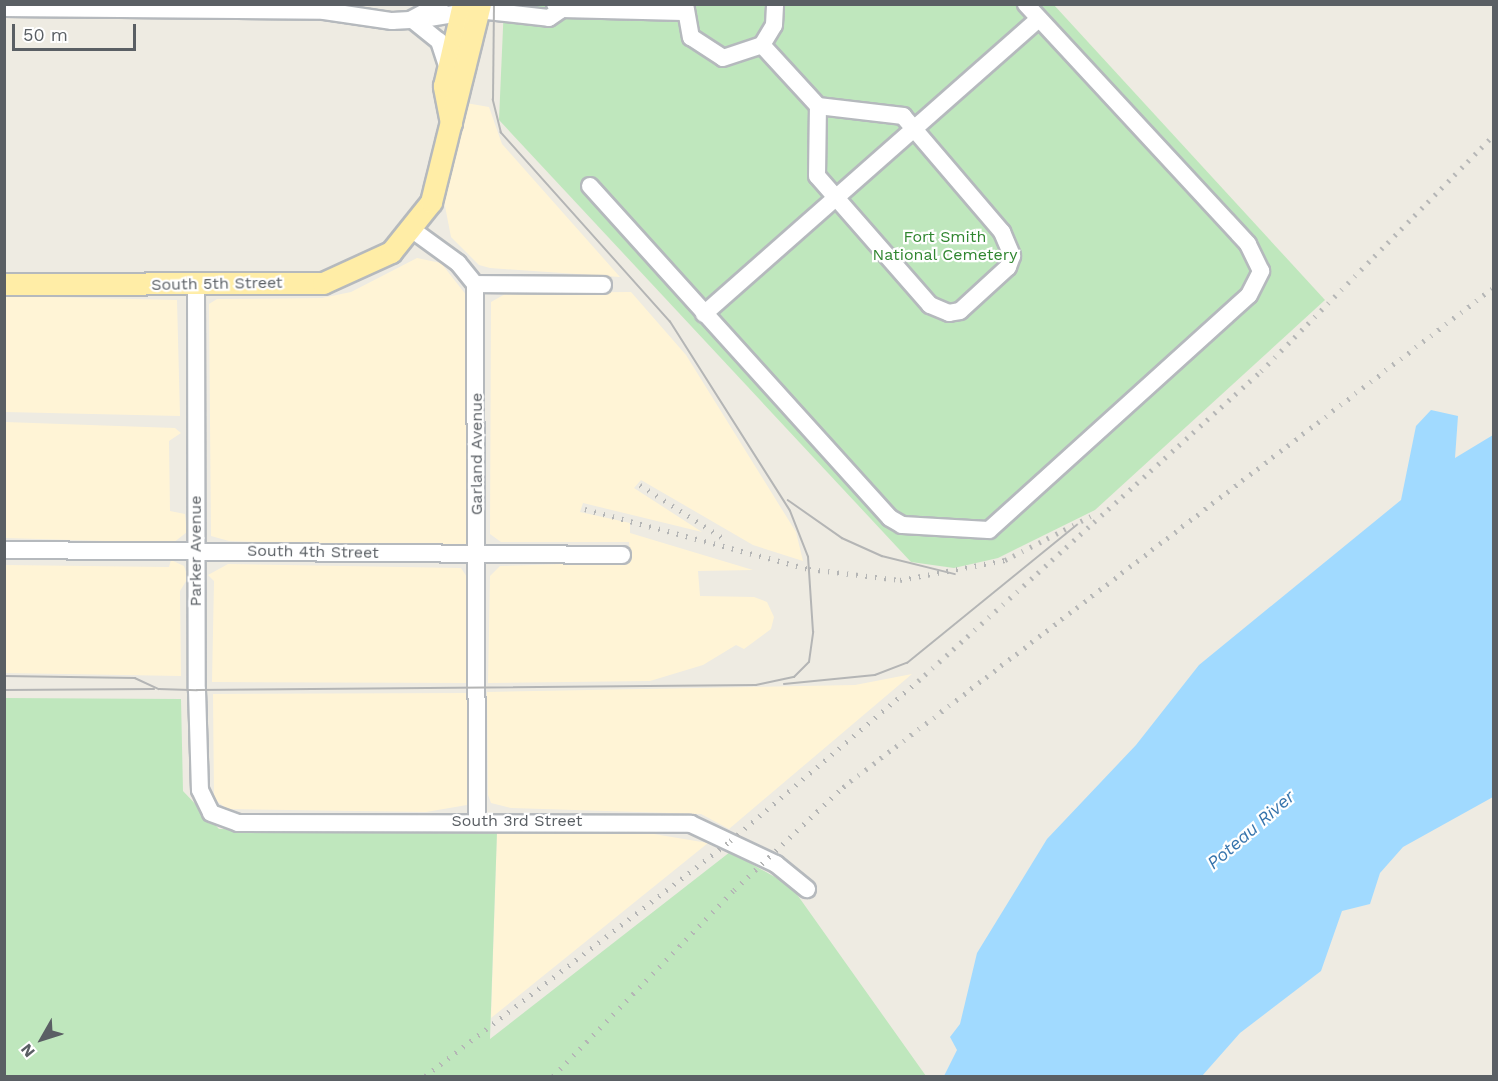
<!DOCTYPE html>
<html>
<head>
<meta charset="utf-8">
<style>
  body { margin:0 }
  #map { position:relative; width:1498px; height:1081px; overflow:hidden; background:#eeebe2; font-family:"Work Sans",sans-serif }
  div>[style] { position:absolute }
  .commercial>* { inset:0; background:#fff4d6 }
  .green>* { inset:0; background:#bfe7bd }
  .water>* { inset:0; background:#a1daff }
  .roads { filter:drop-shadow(2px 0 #b5b9bd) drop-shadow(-2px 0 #b5b9bd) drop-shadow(0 2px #b5b9bd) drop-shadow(0 -2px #b5b9bd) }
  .minor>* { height:16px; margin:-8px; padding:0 8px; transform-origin:8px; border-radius:8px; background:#fff }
  .major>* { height:21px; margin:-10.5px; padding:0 10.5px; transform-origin:10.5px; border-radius:10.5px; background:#ffeda6 }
  .tram>* { height:1.5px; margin:-0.75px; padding:0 0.75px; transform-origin:0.75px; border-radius:0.75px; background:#b4b5b5 }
  .rail>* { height:4.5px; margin-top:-2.25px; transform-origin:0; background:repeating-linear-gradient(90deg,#b4b5b5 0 1.5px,transparent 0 9.5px) }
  span { translate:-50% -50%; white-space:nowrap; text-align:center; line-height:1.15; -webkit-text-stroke:4.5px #fff; paint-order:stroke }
  .park-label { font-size:16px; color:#308630 }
  .street-label { font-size:16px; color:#5a5f64 }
  .water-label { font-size:18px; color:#3775ad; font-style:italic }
  .frame { position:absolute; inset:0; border:6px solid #5a5f64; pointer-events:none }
  .north { position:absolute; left:12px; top:1009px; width:60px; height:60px; -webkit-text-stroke:4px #fff; paint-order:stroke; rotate:231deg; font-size:16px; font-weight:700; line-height:24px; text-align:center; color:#5a5f64 }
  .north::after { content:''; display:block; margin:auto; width:21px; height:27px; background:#5a5f64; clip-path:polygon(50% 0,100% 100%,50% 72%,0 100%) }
  .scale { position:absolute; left:12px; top:24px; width:124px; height:27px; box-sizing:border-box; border:3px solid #5a5f64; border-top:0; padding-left:8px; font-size:18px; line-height:21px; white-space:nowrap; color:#5a5f64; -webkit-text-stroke:4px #fff; paint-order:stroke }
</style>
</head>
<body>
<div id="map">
  <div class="commercial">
    <div style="clip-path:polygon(466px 103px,489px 107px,502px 144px,620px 277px,490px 268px,479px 265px,451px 237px,444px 201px)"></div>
    <div style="clip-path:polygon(417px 258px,441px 263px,467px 296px,469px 542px,458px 549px,229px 541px,211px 536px,209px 304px,217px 299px,322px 298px,351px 292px)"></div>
    <div style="clip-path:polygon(631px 292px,686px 355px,796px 532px,803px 561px,753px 545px,641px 480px,634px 488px,702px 532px,583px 503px,580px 512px,630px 523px,630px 533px,753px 570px,698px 571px,700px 596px,754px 597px,767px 602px,774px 617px,771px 629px,744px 649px,736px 645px,703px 665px,650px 681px,488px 683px,490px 576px,500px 566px,631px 562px,629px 542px,501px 542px,490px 534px,491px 302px,507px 293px)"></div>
    <div style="clip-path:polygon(5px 296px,177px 300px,180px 416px,5px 412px)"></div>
    <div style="clip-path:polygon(5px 422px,175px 428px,181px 433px,169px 441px,170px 511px,185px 514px,187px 532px,173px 543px,5px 538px)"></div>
    <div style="clip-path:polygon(171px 560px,184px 566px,188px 578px,180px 591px,181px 676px,5px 673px,5px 565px,169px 567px)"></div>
    <div style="clip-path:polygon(228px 564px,461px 568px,469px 580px,468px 683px,212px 682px,214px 581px,208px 575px)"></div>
    <div style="clip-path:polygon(912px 674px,729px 829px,701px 814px,511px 808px,491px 803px,488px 795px,487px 692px,855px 685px)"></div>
    <div style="clip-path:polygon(470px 693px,467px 805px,426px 812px,227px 809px,214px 799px,213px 694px)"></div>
    <div style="clip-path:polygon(497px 832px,654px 834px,708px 843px,491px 1018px)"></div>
  </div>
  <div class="green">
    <div style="clip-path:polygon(504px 5px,1054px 5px,1325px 300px,1095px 510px,998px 558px,954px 568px,911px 562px,499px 120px)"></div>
    <div style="clip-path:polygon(4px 698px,181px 699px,183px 791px,219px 829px,497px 832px,490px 1039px,730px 852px,791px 886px,926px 1076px,5px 1076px)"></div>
  </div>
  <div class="water">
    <div style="clip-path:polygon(1431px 410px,1458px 416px,1455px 458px,1493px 435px,1493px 797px,1403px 847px,1380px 873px,1370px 904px,1342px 911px,1321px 971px,1240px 1033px,1202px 1076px,944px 1076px,957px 1050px,950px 1037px,960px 1024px,977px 953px,1047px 839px,1136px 745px,1199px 665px,1401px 500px,1416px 426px)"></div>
  </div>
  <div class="roads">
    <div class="minor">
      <div style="left:555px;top:4px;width:9px;rotate:36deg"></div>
      <div style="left:562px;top:9px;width:121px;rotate:1.4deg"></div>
      <div style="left:685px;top:4px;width:34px;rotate:80deg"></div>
      <div style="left:691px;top:37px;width:38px;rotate:33deg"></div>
      <div style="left:723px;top:58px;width:41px;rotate:-18.4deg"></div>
      <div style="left:762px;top:45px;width:23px;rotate:-59deg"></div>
      <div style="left:774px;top:25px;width:21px;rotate:-87deg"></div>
      <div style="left:4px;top:8px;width:320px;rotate:0.5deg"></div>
      <div style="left:324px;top:11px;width:69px;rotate:8.4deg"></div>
      <div style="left:392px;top:21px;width:18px;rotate:-3deg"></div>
      <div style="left:410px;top:20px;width:34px;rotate:-28deg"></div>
      <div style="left:417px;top:20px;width:62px;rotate:-9.3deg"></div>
      <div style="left:478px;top:10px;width:71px;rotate:6.4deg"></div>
      <div style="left:549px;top:18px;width:16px;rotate:-35deg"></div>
      <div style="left:414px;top:21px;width:32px;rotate:39deg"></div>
      <div style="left:439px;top:41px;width:26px;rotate:72deg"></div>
      <div style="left:762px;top:45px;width:83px;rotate:47.4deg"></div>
      <div style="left:818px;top:106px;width:86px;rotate:6.7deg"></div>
      <div style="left:903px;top:116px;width:153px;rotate:49.5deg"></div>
      <div style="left:1002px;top:232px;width:26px;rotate:67deg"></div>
      <div style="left:1012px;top:256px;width:12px;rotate:110deg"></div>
      <div style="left:1008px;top:267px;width:65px;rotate:137.5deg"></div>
      <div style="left:960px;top:311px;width:11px;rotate:170deg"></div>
      <div style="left:949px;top:313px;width:21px;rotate:-157deg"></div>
      <div style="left:930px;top:305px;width:171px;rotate:-131.2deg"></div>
      <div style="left:817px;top:176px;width:70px;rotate:-89.2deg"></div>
      <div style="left:590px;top:186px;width:447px;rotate:47.9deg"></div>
      <div style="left:890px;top:518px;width:14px;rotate:30deg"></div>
      <div style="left:902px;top:525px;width:87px;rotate:3.3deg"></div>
      <div style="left:989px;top:530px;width:350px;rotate:-42.1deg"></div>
      <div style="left:1249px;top:295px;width:27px;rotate:-63deg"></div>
      <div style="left:1261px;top:271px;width:30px;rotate:-116deg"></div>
      <div style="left:1248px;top:244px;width:327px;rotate:-132.8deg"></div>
      <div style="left:414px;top:231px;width:54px;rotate:36deg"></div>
      <div style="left:458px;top:263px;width:27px;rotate:51deg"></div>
      <div style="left:475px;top:284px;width:537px;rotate:89.79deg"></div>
      <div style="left:475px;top:284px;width:128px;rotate:0.4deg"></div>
      <div style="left:196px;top:286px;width:404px;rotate:89.9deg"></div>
      <div style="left:197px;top:690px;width:100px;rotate:88.3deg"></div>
      <div style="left:200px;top:790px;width:25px;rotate:64deg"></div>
      <div style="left:211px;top:813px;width:29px;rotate:20deg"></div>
      <div style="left:238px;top:823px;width:453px;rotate:0.1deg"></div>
      <div style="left:691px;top:824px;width:94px;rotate:25.2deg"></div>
      <div style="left:776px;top:864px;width:40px;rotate:39deg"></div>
      <div style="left:704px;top:314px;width:446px;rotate:-41.4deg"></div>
      <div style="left:4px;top:550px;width:618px;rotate:0.46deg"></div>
    </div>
    <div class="major">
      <div style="left:451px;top:123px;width:38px;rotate:-101deg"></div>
      <div style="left:444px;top:86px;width:84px;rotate:-77deg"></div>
      <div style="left:4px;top:284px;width:319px;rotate:-0.2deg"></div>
      <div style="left:323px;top:283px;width:75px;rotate:-24.5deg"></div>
      <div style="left:391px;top:252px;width:64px;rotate:-51.3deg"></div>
      <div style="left:431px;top:202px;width:204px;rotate:-76.1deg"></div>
    </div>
  </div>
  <div class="tram">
    <div style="left:788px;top:500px;width:66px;rotate:35.1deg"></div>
    <div style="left:842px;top:538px;width:44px;rotate:24.2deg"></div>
    <div style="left:882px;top:556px;width:75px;rotate:13.9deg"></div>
    <div style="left:4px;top:676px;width:131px;rotate:0.9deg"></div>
    <div style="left:135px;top:678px;width:26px;rotate:25deg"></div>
    <div style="left:159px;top:689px;width:38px;rotate:2deg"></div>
    <div style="left:197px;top:690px;width:559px;rotate:-0.51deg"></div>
    <div style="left:756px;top:685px;width:39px;rotate:-12deg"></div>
    <div style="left:794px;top:677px;width:21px;rotate:-45deg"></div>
    <div style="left:809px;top:662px;width:30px;rotate:-82deg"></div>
    <div style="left:813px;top:632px;width:75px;rotate:-93.8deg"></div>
    <div style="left:808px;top:557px;width:49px;rotate:-111.4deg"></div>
    <div style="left:790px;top:511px;width:224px;rotate:-122.4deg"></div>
    <div style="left:670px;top:322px;width:254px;rotate:-131.8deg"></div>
    <div style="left:501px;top:133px;width:34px;rotate:-104deg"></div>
    <div style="left:493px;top:100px;width:96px;rotate:-89.4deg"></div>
    <div style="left:784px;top:684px;width:91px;rotate:-5.6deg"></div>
    <div style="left:875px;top:675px;width:34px;rotate:-21deg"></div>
    <div style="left:907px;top:663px;width:219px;rotate:-39.1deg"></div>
    <div style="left:4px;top:690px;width:150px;rotate:-0.4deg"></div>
  </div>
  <div class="rail">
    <div style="left:640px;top:485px;width:102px;rotate:32.6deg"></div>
    <div style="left:585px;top:509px;width:232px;rotate:15deg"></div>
    <div style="left:809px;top:569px;width:92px;rotate:6.9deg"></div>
    <div style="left:900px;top:580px;width:107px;rotate:-10.8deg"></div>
    <div style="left:1005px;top:560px;width:103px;rotate:-27.1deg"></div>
    <div style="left:425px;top:1076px;width:385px;rotate:-37.6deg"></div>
    <div style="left:730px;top:841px;width:247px;rotate:-40.4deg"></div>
    <div style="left:918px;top:681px;width:462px;rotate:-42.1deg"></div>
    <div style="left:1261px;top:371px;width:332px;rotate:-45.4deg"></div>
    <div style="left:553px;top:1076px;width:260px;rotate:-45.8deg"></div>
    <div style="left:734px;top:890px;width:150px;rotate:-43.4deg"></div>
    <div style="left:843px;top:787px;width:821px;rotate:-37.53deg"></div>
  </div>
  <div class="park-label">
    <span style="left:945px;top:246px">Fort Smith<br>National Cemetery</span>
  </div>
  <div class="street-label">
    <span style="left:217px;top:284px;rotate:-1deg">South 5th Street</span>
    <span style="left:477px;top:454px;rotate:-90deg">Garland Avenue</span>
    <span style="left:196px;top:551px;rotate:-90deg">Parker Avenue</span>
    <span style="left:313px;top:552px;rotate:1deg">South 4th Street</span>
    <span style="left:517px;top:821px">South 3rd Street</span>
  </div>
  <div class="water-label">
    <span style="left:1251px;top:830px;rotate:-41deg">Poteau River</span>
  </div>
  <div class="frame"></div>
  <div class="north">N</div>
  <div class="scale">50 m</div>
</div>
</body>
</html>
